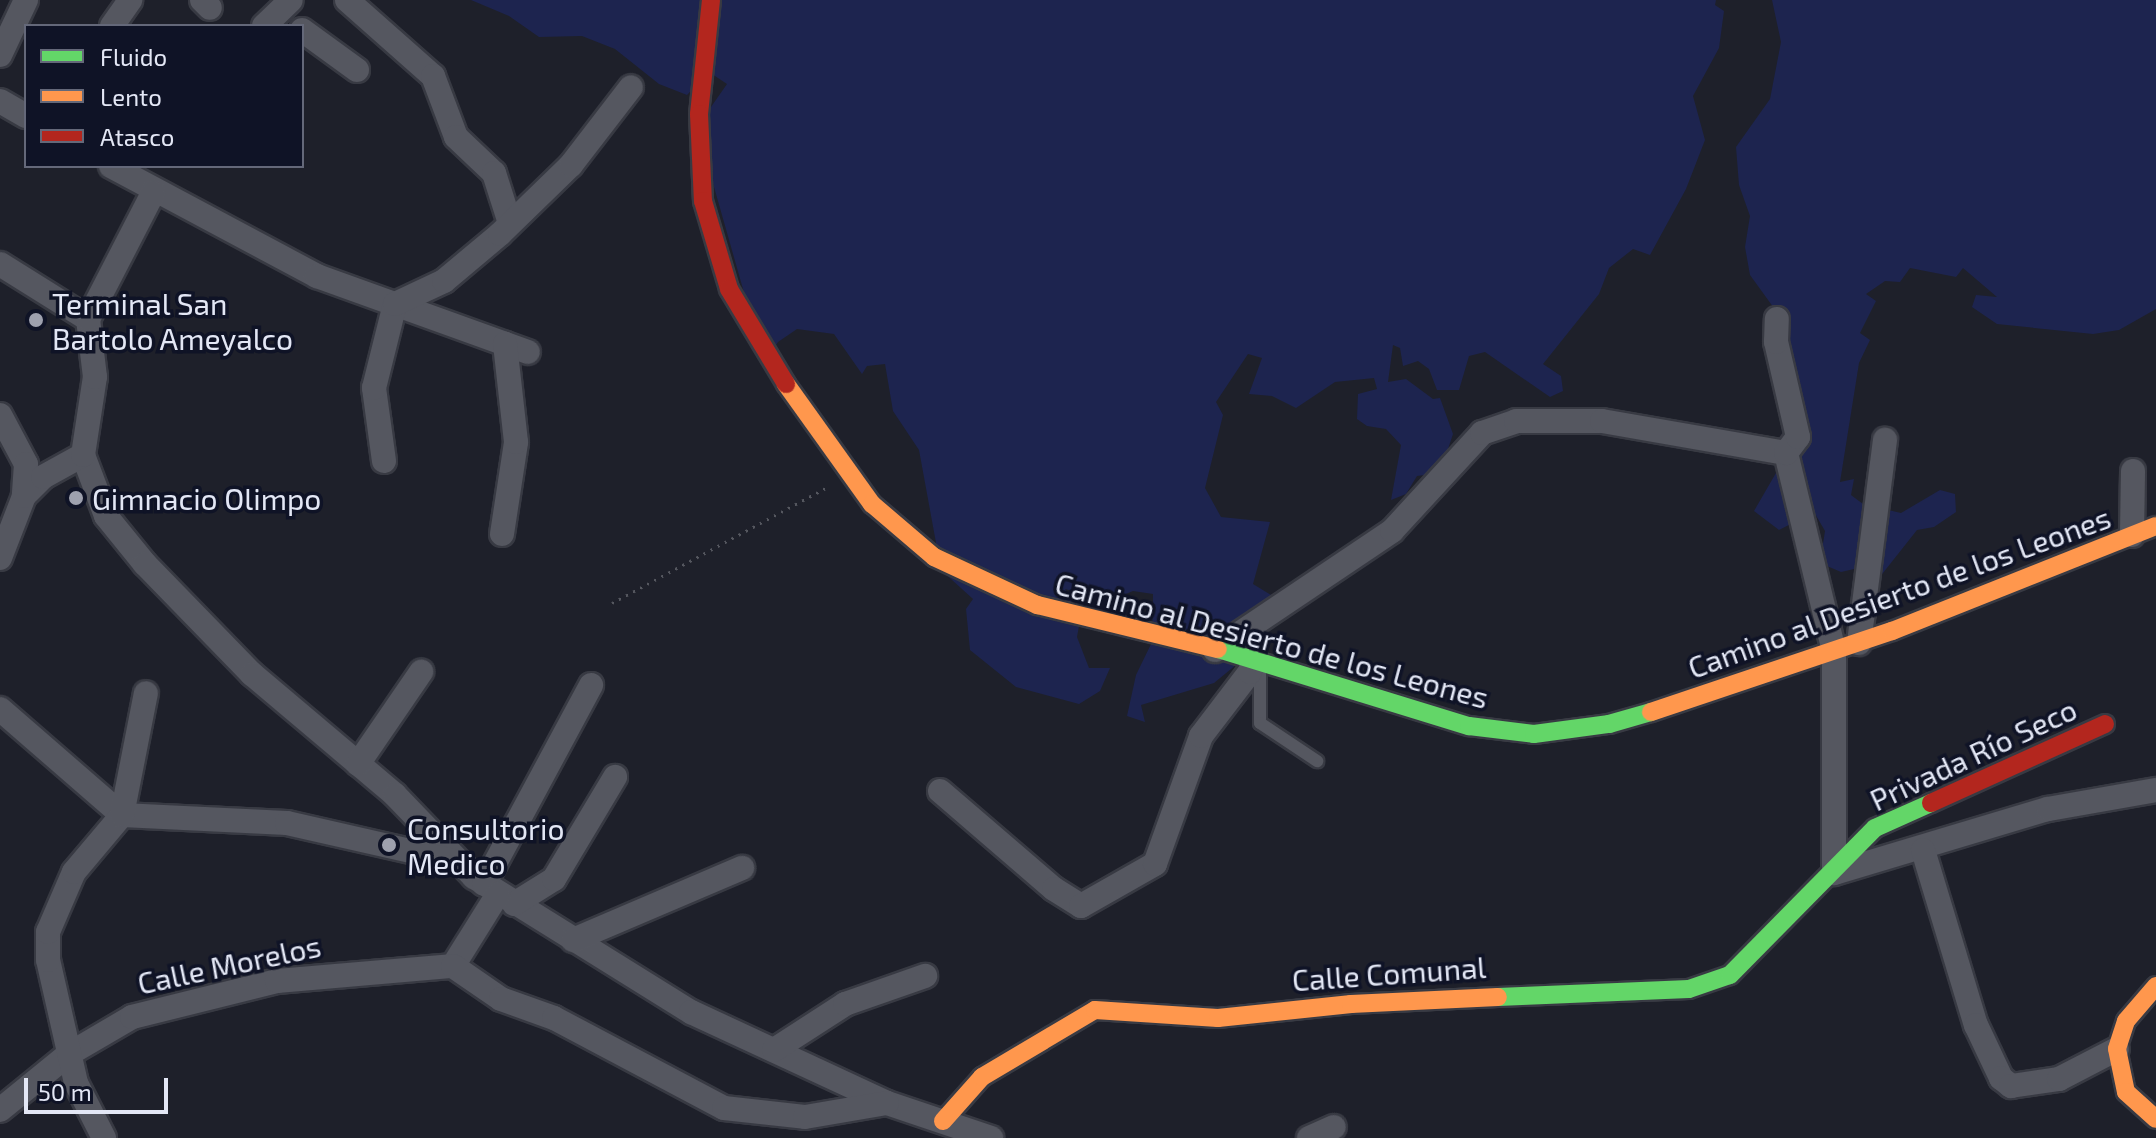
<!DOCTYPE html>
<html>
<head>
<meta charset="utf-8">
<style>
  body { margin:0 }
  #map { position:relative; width:2156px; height:1138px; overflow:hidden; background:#1e202a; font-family:"Exo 2",sans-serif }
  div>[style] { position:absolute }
  .green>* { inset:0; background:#1d244f }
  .path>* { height:3px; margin-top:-1.5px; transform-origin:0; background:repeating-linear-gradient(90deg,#55575f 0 2px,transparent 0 8px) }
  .roads { filter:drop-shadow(2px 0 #383a43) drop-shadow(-2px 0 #383a43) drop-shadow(0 2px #383a43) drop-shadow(0 -2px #383a43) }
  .lane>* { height:12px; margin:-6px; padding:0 6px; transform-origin:6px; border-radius:6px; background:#555760 }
  .street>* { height:24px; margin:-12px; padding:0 12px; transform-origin:12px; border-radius:12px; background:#555760 }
  .fast>* { height:18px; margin:-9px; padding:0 9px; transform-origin:9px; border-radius:9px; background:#63d668 }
  .slow>* { height:18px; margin:-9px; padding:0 9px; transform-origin:9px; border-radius:9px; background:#ff974d }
  .jam>* { height:18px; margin:-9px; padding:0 9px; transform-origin:9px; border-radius:9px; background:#b3261e }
  .dots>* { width:22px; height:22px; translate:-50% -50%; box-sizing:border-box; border:4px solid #0f1326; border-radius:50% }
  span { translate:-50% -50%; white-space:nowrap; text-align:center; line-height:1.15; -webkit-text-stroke:7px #0f1326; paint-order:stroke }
  .poi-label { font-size:30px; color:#e3e7f5 }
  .left { translate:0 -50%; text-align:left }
  .street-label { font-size:30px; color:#e3e7f5 }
  .legend { position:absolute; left:24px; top:24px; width:280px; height:144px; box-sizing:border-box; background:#0f1326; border:2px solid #646879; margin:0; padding:10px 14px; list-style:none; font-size:24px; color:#e3e7f5 }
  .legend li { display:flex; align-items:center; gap:16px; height:40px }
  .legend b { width:40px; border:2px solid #646879 }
  .scale { position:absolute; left:24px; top:1078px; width:144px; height:36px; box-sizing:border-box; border:4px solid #e3e7f5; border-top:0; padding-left:10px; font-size:24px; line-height:28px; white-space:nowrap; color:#e3e7f5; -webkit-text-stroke:6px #0f1326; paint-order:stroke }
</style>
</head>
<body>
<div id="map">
  <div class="green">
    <div style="clip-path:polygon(471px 0,1716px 0,1715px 5px,1724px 11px,1719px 48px,1693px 96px,1705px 140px,1686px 189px,1650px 255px,1633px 249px,1609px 268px,1599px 294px,1543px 364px,1561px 376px,1563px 391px,1550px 397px,1485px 352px,1469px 356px,1459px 390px,1437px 390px,1429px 369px,1418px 361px,1403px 366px,1400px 348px,1393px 345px,1388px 382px,1406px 379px,1433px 399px,1440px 398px,1453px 434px,1440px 473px,1417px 476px,1406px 494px,1391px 500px,1401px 445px,1386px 429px,1367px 426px,1357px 419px,1358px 394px,1377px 389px,1374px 378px,1335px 382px,1296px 408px,1272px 396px,1249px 394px,1262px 358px,1248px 354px,1216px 402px,1223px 415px,1205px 488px,1221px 517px,1270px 522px,1253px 584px,1271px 595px,1277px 611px,1259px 633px,1252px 658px,1242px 660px,1214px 683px,1141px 705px,1145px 722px,1127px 716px,1136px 675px,1152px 642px,1153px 594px,1133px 591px,1109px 601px,1065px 589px,1081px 615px,1077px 637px,1089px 668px,1110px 668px,1100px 691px,1079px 704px,1016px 687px,970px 650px,966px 609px,973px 599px,941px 570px,919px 450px,893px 411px,885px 364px,867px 366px,862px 374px,834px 334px,797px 329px,778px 342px,764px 363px,697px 127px,727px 84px,709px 72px,687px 95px,659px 84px,615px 49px,582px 36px,539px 37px,509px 16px)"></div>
    <div style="clip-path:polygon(1772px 0,2156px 0,2156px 309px,2119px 330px,2093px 334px,1997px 324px,1972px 307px,1976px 295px,1997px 297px,1963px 268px,1956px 277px,1910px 268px,1900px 282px,1885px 281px,1866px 294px,1876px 301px,1860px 333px,1870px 340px,1859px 363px,1840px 482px,1854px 479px,1851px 495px,1863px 504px,1901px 513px,1940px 490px,1955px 494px,1956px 512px,1934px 527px,1917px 530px,1879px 578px,1863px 567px,1841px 572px,1820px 563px,1825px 531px,1814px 512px,1779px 530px,1754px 511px,1798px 435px,1784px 322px,1750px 275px,1745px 247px,1750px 216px,1739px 185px,1736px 147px,1770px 99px,1781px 42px)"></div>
  </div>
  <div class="path">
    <div style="left:612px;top:603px;width:244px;rotate:-28.3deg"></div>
  </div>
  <div class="roads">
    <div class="lane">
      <div style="left:1260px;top:663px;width:60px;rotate:90deg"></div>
      <div style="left:1260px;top:723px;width:69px;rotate:33.7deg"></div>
    </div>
    <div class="street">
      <div style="left:202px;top:0;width:11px;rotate:45deg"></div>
      <div style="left:347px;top:0;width:115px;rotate:41.5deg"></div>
      <div style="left:433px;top:76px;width:65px;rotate:69.3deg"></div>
      <div style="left:456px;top:137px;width:52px;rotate:43.5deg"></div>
      <div style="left:494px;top:173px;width:52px;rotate:72.3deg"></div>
      <div style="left:112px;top:26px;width:32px;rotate:-55deg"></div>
      <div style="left:264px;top:26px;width:37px;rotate:-44deg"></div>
      <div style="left:302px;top:30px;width:68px;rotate:36deg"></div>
      <div style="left:0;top:55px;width:61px;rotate:-64.7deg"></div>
      <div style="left:0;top:101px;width:30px;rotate:30deg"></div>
      <div style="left:111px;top:166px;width:234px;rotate:28.1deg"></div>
      <div style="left:317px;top:276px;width:224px;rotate:19.8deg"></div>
      <div style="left:0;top:264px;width:104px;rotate:32deg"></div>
      <div style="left:0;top:415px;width:55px;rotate:62deg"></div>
      <div style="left:26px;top:464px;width:32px;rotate:94deg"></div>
      <div style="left:1786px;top:453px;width:204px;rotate:76.4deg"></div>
      <div style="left:1834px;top:651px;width:222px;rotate:90deg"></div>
      <div style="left:1834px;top:873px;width:223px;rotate:-16.7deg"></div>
      <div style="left:2048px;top:809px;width:110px;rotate:-10deg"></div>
      <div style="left:83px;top:455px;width:65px;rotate:69.3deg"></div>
      <div style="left:106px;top:516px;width:62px;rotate:50.9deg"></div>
      <div style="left:145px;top:564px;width:153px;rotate:45.8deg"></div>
      <div style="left:252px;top:674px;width:187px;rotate:40.2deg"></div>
      <div style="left:395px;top:795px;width:114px;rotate:46.1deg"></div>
      <div style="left:474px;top:877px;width:256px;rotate:31.9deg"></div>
      <div style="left:691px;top:1012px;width:216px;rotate:24.9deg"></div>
      <div style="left:887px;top:1103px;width:110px;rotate:18.6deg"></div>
      <div style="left:384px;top:461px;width:74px;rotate:-97.8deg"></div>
      <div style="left:374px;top:388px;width:87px;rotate:-76deg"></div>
      <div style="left:395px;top:304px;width:54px;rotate:-25.1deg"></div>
      <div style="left:444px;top:281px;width:73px;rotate:-40deg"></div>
      <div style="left:500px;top:234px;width:99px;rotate:-44.2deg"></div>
      <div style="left:571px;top:165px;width:98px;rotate:-52.4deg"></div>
      <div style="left:502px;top:534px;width:93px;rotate:-81.3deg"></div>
      <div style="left:516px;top:442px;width:99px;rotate:-96.4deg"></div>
      <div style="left:2132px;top:535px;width:64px;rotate:-89.1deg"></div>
      <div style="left:0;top:558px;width:66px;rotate:-68.8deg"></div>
      <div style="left:24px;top:496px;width:27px;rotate:-45deg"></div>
      <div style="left:43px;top:477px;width:46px;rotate:-28.8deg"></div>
      <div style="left:83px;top:455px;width:79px;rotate:-81.3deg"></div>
      <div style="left:95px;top:377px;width:58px;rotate:-96.9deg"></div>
      <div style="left:88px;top:319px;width:142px;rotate:-62.7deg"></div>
      <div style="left:1859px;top:643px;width:205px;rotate:-82.7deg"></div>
      <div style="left:1215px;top:650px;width:213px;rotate:-33.9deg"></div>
      <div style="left:1392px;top:531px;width:133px;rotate:-47.4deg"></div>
      <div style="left:1482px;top:433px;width:36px;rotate:-19deg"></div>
      <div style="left:1516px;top:421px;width:86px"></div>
      <div style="left:1602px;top:421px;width:187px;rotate:9.9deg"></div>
      <div style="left:1786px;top:453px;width:20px;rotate:-53deg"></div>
      <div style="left:1798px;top:437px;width:98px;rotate:-103deg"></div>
      <div style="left:1776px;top:342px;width:23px;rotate:-88deg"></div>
      <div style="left:0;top:709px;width:162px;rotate:41deg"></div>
      <div style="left:122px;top:815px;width:165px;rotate:2.8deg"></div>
      <div style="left:287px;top:823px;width:171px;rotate:12.8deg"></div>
      <div style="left:358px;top:764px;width:112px;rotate:-55.6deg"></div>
      <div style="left:940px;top:791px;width:150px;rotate:40.7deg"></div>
      <div style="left:1054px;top:889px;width:32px;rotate:32deg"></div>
      <div style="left:1081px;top:906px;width:85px;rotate:-29.6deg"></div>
      <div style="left:1155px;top:864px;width:136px;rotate:-70.2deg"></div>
      <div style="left:1201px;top:736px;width:81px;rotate:-52.6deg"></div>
      <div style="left:1250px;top:672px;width:15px;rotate:-74deg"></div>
      <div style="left:1923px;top:850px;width:183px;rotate:73.2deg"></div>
      <div style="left:1976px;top:1025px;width:59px;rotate:64.7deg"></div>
      <div style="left:2001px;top:1078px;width:13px;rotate:39deg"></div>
      <div style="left:2011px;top:1086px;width:49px;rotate:-8.3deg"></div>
      <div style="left:2059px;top:1079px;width:65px;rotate:-27.3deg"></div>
      <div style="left:484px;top:884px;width:226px;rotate:-61.7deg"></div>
      <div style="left:514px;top:904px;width:47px;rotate:-32deg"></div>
      <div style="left:554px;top:879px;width:119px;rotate:-59.1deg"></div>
      <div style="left:573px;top:940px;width:184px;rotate:-23.1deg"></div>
      <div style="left:453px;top:966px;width:85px;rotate:-58deg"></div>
      <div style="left:774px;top:1050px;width:85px;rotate:-32.9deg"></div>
      <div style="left:845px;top:1004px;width:85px;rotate:-19.3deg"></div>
      <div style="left:0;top:1110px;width:89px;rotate:-39.1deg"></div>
      <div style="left:69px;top:1054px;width:73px;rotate:-30.4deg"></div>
      <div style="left:132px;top:1017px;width:149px;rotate:-13.9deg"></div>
      <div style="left:277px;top:981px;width:177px;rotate:-4.9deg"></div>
      <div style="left:453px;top:966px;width:58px;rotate:34.5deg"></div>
      <div style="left:501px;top:999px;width:56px;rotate:19.7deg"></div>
      <div style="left:554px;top:1018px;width:192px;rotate:27.9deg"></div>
      <div style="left:724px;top:1108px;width:81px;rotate:6.3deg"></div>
      <div style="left:805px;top:1117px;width:83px;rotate:-9.7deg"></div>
      <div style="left:104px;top:1138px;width:62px;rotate:-117deg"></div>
      <div style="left:76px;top:1083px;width:126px;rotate:-102.8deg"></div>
      <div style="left:48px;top:960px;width:28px;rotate:-90deg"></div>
      <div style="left:48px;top:932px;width:65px;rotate:-66.6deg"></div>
      <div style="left:74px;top:872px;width:75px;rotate:-49.9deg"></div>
      <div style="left:122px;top:815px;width:124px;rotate:-78.9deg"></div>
      <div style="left:1309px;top:1138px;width:27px;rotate:-24deg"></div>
    </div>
    <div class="fast">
      <div style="left:1218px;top:649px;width:263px;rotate:17.1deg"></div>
      <div style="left:1469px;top:726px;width:65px;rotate:7deg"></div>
      <div style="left:1534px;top:734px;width:76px;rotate:-7.6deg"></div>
      <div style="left:1609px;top:724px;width:44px;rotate:-15.9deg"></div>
      <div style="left:1498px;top:997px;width:191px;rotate:-2.4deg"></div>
      <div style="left:1689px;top:989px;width:43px;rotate:-18.9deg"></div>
      <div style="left:1730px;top:975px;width:206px;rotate:-45.4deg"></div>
      <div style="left:1875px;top:828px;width:61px;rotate:-24.1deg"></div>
    </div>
    <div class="slow">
      <div style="left:786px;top:384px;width:148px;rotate:54.4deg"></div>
      <div style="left:872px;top:504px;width:82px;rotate:40.5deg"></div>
      <div style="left:934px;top:557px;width:114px;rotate:25deg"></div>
      <div style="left:1037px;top:605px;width:186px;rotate:13.7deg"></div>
      <div style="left:1651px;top:712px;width:254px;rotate:-18.6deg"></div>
      <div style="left:1892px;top:631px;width:284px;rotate:-21.7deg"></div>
      <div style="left:2156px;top:986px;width:46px;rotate:130.6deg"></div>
      <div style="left:2126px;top:1021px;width:29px;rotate:108deg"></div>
      <div style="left:2117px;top:1049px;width:44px;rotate:78.2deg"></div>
      <div style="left:2126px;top:1092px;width:40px;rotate:42deg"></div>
      <div style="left:943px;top:1121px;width:59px;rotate:-48.4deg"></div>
      <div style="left:982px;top:1077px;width:131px;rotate:-30.7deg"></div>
      <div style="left:1095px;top:1010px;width:123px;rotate:3.7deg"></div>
      <div style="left:1218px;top:1018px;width:134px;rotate:-6deg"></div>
      <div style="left:1351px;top:1004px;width:147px;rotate:-2.7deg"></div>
    </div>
    <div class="jam">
      <div style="left:711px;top:0;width:115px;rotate:96deg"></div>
      <div style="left:699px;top:114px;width:87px;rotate:87.4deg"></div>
      <div style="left:703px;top:201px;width:92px;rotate:73.5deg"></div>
      <div style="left:729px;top:289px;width:111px;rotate:59deg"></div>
      <div style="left:1931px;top:803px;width:191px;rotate:-24.4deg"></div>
    </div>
  </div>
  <div class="dots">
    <div style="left:36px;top:320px;background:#9ea1ae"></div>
    <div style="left:76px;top:498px;background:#9ea1ae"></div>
    <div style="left:389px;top:845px;background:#9ea1ae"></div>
  </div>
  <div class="poi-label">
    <span class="left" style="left:52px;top:320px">Terminal San<br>Bartolo Ameyalco</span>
    <span class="left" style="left:92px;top:498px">Gimnacio Olimpo</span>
    <span class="left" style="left:407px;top:845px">Consultorio<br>Medico</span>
  </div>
  <div class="street-label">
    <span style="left:1899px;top:592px;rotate:-20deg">Camino al Desierto de los Leones</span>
    <span style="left:1272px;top:640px;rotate:15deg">Camino al Desierto de los Leones</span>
    <span style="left:1973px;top:754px;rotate:-25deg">Privada Río Seco</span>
    <span style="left:229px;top:964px;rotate:-12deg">Calle Morelos</span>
    <span style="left:1389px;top:973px;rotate:-4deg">Calle Comunal</span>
  </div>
  <ul class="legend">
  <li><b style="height:10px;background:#63d668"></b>Fluido</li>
  <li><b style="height:10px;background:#ff974d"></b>Lento</li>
  <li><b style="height:10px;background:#b3261e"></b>Atasco</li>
  </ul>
  <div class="scale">50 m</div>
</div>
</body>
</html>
